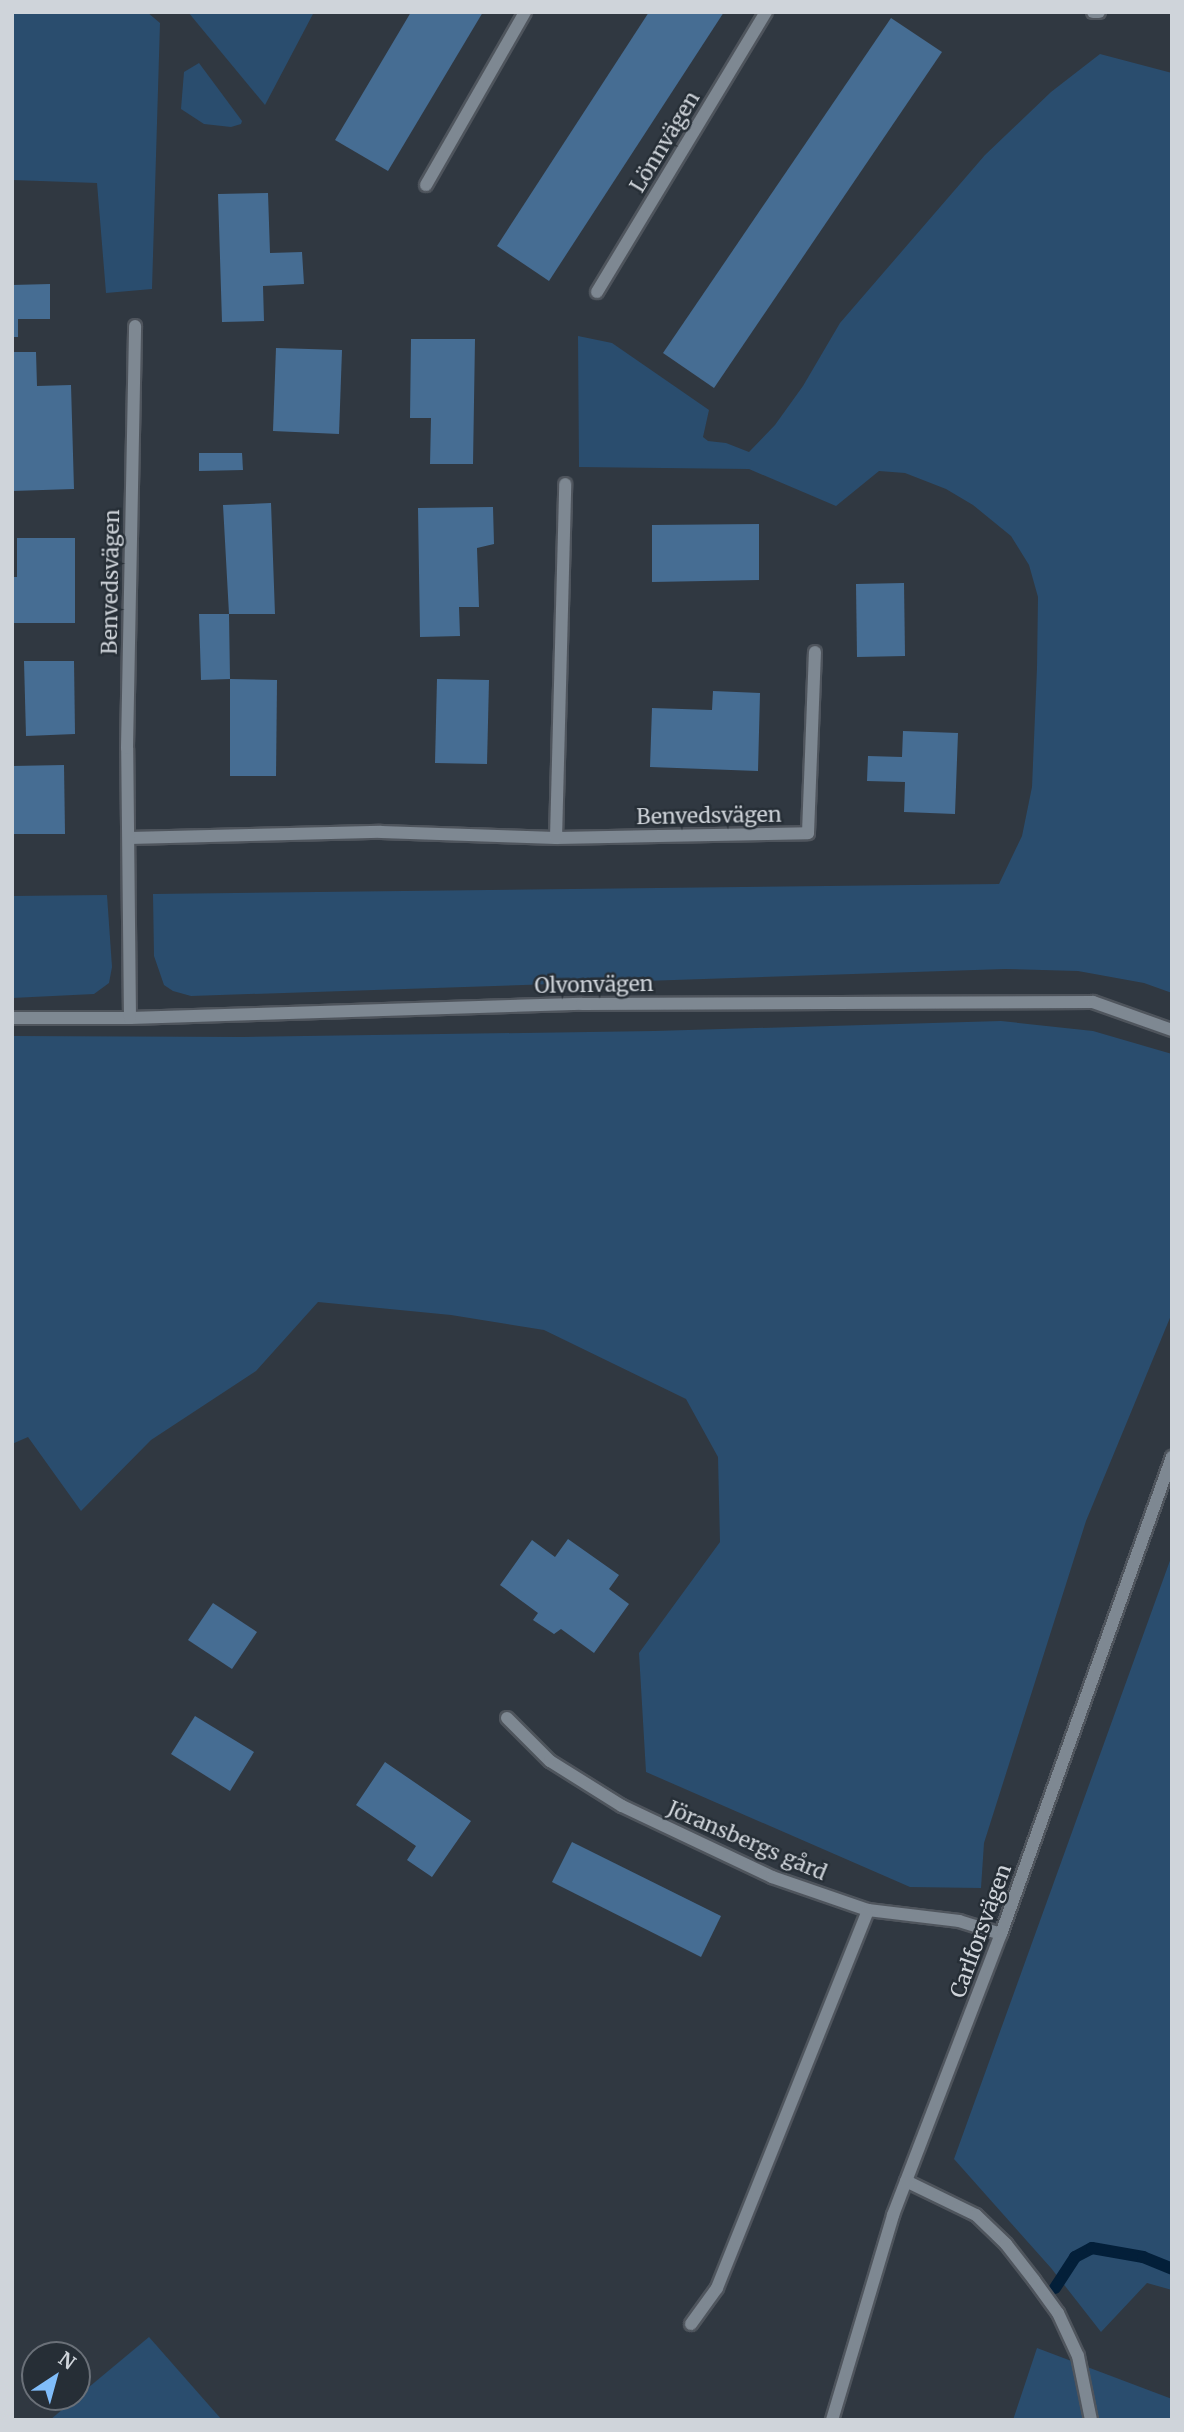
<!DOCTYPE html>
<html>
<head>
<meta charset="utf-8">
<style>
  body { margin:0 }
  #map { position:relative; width:1184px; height:2432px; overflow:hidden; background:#303841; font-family:Merriweather,serif }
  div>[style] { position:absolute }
  .green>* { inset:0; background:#2a4d6e }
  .stream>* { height:12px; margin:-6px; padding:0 6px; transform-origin:6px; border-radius:6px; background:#031f39 }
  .building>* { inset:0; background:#466d93 }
  .roads { filter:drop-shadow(2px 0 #4f555d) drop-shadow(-2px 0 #4f555d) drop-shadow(0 2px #4f555d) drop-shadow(0 -2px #4f555d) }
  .minor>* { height:12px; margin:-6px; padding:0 6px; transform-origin:6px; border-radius:6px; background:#7e8892 }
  span { translate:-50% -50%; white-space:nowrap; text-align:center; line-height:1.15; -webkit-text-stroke:5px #262e36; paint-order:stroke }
  .street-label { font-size:21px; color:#cfd4da }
  .frame { position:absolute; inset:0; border:14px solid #cfd4da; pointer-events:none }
  .north { position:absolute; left:21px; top:2341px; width:70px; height:70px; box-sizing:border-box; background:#262e36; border:2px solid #6a7078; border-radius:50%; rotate:36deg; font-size:19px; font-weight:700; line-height:28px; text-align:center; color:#cfd4da }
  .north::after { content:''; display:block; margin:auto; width:24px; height:32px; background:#80bdfa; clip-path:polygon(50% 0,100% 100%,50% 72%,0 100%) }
</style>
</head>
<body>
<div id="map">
  <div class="green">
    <div style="clip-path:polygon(12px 12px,147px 12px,160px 23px,152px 289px,106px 293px,97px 183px,12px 180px)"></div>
    <div style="clip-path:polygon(188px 12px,314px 12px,265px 105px)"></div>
    <div style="clip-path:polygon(1100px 54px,1172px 73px,1172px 993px,1144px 983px,1078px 971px,1005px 969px,191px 996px,173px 991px,164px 985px,154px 956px,153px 894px,999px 884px,1022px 836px,1032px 787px,1037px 668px,1038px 597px,1029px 565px,1011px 536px,973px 505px,946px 489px,905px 473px,879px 471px,836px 506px,749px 469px,579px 467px,578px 336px,612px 343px,709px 410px,703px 437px,708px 441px,726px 443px,749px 452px,775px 425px,803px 386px,840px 323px,985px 155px,1051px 92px)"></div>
    <div style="clip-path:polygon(199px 63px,242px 121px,241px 124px,231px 127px,204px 124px,181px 109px,184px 72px)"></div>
    <div style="clip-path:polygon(107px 895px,112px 967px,109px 983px,94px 994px,12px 998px,12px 896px)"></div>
    <div style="clip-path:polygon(1001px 1021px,1093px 1031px,1172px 1054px,1172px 1313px,1086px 1521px,984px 1843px,981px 1888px,910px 1887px,646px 1772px,639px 1653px,720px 1542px,718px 1457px,686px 1399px,544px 1330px,451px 1315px,318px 1302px,256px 1371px,151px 1440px,81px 1511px,28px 1437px,12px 1444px,12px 1036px,243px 1037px,654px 1031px)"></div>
    <div style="clip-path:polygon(1172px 1555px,1172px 2290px,1147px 2283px,1101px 2332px,1051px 2268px,954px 2159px)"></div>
    <div style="clip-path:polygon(149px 2337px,222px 2420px,50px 2420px,77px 2397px)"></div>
    <div style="clip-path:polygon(1037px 2348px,1172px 2399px,1172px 2420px,1013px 2420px)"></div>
  </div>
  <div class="stream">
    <div style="left:1055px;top:2288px;width:37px;rotate:-57deg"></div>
    <div style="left:1075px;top:2257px;width:19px;rotate:-28deg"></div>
    <div style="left:1092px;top:2248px;width:52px;rotate:10deg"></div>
    <div style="left:1143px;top:2257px;width:31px;rotate:22deg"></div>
  </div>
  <div class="building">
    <div style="clip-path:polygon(411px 12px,483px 12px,388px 171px,335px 140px)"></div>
    <div style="clip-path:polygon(649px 12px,724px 12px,549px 281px,497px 246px)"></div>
    <div style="clip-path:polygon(891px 18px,942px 52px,714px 388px,663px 353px)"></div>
    <div style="clip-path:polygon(268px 193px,270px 253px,302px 252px,304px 284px,263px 286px,264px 321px,222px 322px,218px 194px)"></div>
    <div style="clip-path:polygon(50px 284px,50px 319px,18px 319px,18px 337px,12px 337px,12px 285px)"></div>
    <div style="clip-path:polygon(411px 339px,475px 339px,473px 464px,430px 464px,431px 418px,410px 418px)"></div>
    <div style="clip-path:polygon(276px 348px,342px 350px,339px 434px,273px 431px)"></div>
    <div style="clip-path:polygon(12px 352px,36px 352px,37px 386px,71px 385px,74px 489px,12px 491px)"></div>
    <div style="clip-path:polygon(199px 453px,242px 453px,243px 470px,199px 471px)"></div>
    <div style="clip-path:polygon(271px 503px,275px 614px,229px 614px,230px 679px,201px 680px,199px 614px,229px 614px,223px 505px)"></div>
    <div style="clip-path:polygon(493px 507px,494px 544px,477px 548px,479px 607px,459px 607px,460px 636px,420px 637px,418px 508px)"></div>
    <div style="clip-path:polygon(759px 524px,759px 580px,652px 582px,652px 525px)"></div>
    <div style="clip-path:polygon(17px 538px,75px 538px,75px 623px,12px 623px,12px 577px,17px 577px)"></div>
    <div style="clip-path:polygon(904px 583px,905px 656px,857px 657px,856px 584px)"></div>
    <div style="clip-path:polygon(24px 661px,74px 661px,75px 734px,26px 736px)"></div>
    <div style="clip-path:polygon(230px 679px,277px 680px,276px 776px,230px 776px)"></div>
    <div style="clip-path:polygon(437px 679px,489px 680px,487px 764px,435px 763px)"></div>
    <div style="clip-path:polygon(713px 691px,760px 693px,758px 771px,650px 767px,652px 708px,712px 710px)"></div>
    <div style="clip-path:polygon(903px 731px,958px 733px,955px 814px,904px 812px,905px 782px,867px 781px,868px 756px,902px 757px)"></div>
    <div style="clip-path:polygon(64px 765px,65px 834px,12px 834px,12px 766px)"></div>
    <div style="clip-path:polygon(568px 1539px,619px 1575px,609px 1589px,629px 1604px,594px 1653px,561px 1629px,554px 1634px,533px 1620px,538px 1613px,500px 1585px,532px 1540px,555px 1557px)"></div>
    <div style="clip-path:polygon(213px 1603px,257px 1632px,232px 1669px,188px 1640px)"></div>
    <div style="clip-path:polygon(195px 1716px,254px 1752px,230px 1791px,171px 1754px)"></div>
    <div style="clip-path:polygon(385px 1762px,471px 1821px,432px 1877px,407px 1860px,416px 1846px,356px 1805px)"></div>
    <div style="clip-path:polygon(572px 1842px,721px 1916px,701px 1957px,552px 1882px)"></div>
  </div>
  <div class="roads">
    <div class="minor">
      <div style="left:1093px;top:12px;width:6px"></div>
      <div style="left:426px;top:185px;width:199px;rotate:-60.2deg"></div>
      <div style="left:597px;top:292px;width:327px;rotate:-58.9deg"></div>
      <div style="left:129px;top:838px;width:252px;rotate:-1.4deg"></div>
      <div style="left:381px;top:832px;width:175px;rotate:2deg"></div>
      <div style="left:556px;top:838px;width:252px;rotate:-1.1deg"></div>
      <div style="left:808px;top:833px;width:181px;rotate:-87.8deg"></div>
      <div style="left:556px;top:838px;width:354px;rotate:-88.5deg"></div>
      <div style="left:12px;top:1018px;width:118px"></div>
      <div style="left:130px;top:1018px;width:452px;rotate:-1.8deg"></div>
      <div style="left:582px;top:1004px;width:511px;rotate:-0.22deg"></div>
      <div style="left:1093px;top:1002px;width:84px;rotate:19.5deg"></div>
      <div style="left:130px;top:1018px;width:270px;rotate:-90.6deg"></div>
      <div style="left:127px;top:748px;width:422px;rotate:-88.9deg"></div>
      <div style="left:507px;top:1718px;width:61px;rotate:45deg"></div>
      <div style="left:550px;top:1761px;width:85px;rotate:32deg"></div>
      <div style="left:622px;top:1806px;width:166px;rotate:25.3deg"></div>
      <div style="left:772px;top:1877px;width:102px;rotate:19deg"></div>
      <div style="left:868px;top:1910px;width:92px;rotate:6.9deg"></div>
      <div style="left:959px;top:1921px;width:44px;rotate:17.2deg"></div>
      <div style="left:906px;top:2181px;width:78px;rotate:25.9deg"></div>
      <div style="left:976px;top:2215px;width:42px;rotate:44deg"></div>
      <div style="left:1006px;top:2244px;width:46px;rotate:52.1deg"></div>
      <div style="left:1034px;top:2280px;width:41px;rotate:54deg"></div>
      <div style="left:1058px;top:2313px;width:47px;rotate:65.1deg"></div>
      <div style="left:1078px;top:2356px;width:65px;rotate:78.5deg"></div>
      <div style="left:691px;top:2324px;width:44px;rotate:-54.2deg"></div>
      <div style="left:717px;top:2288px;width:407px;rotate:-68.2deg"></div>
      <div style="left:832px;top:2420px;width:214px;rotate:-73.4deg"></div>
      <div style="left:893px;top:2215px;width:301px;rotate:-69deg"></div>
      <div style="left:1001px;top:1934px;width:507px;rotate:-70.28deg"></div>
    </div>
  </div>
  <div class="street-label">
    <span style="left:665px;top:142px;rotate:-59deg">Lönnvägen</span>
    <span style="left:111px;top:582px;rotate:-89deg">Benvedsvägen</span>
    <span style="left:709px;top:816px;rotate:-1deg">Benvedsvägen</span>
    <span style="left:594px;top:985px;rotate:-1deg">Olvonvägen</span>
    <span style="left:747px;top:1841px;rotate:23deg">Jöransbergs gård</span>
    <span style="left:981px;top:1931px;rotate:-70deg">Carlforsvägen</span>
  </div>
  <div class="frame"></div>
  <div class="north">N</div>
</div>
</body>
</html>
